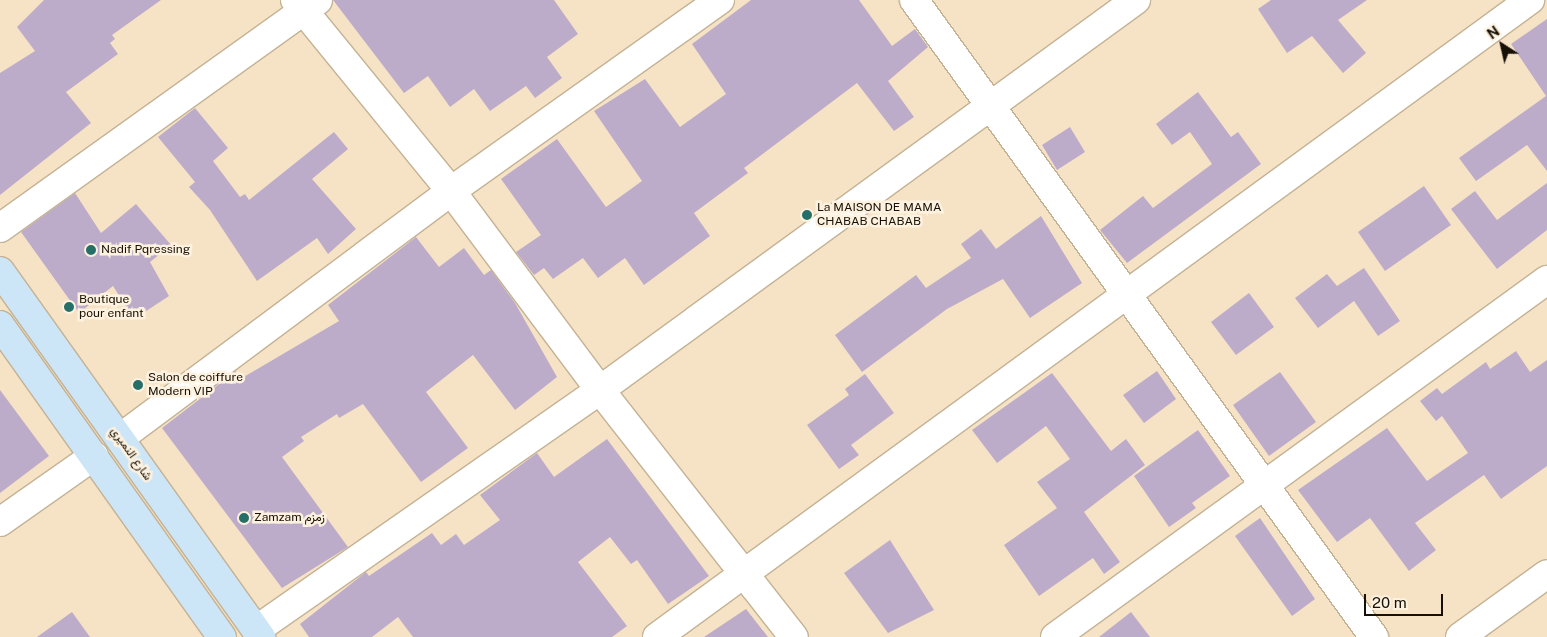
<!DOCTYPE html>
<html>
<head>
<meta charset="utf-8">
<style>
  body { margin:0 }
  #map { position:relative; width:1547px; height:637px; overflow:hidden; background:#f6e3c5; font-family:"Public Sans",Vazirmatn,sans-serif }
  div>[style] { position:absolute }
  .building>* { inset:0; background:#bdacc9 }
  .roads { filter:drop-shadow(1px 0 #c4b295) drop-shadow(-1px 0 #c4b295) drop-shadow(0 1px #c4b295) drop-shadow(0 -1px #c4b295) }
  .street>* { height:28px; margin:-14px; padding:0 14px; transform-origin:14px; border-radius:14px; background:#fff }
  .primary>* { height:28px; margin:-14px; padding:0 14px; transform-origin:14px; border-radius:14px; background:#cde6f7 }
  .dots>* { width:14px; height:14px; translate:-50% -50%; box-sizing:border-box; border:2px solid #fdf1df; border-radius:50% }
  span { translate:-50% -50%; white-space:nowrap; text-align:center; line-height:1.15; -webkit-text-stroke:5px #fdf1df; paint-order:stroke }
  .poi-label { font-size:12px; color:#171006 }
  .left { translate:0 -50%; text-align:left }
  .street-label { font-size:12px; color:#171006 }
  .north { position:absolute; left:1477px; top:20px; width:50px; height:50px; -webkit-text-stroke:4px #fdf1df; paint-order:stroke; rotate:325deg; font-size:14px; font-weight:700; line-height:20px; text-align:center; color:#171006 }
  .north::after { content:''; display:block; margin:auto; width:18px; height:22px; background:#171006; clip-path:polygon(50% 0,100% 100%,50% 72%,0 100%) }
  .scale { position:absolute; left:1364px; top:594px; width:79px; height:22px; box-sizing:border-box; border:2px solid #171006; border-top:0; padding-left:6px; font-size:15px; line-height:18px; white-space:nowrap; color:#171006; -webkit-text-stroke:4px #fdf1df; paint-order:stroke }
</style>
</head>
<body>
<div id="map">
  <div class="building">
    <div style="clip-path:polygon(44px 0,161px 0,112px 35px,115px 39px,110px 43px,118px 54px,66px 92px,91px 123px,0 195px,0 73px,35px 51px,17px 27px)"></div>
    <div style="clip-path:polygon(333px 0,554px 0,578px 34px,547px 57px,562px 78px,535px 98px,526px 86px,490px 111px,474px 89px,450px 107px,428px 76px,404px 93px)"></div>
    <div style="clip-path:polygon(751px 0,859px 0,892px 46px,915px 29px,928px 47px,888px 81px,914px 117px,894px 131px,857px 83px,744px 168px,748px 173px,694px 213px,710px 236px,644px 285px,625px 258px,598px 278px,583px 258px,553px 279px,544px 268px,534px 275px,516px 252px,541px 235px,501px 179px,557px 139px,606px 207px,642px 181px,594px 111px,645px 79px,680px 127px,726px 94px,692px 44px)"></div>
    <div style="clip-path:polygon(1271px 0,1367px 0,1338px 20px,1366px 53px,1343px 73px,1312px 36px,1287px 53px,1258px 9px)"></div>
    <div style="clip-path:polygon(1547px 19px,1547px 171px,1527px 145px,1476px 181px,1459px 158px,1546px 96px,1511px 44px)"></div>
    <div style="clip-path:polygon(1198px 92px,1231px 137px,1238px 132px,1261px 164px,1127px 263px,1100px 230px,1143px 196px,1153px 208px,1212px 164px,1190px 132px,1172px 145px,1156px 124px)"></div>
    <div style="clip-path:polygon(195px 108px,228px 148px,213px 161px,240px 197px,245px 194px,249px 200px,334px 132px,348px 149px,312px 179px,356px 229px,328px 254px,317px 238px,257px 281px,210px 210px,189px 187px,195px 182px,158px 137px)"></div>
    <div style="clip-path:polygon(1070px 127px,1085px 152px,1057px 170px,1042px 145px)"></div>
    <div style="clip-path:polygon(1547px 183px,1547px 230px,1497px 269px,1451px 209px,1475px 191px,1497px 220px)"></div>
    <div style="clip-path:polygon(1424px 186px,1451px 225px,1385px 271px,1358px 232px)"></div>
    <div style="clip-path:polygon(75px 193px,101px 233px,136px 204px,171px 245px,150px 262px,169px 296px,134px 319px,113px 286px,79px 313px,21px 232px)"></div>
    <div style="clip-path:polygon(1041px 216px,1082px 283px,1030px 318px,1003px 279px,947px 309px,862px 372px,835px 335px,916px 275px,926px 288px,971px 258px,961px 244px,981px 229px,996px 249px)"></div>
    <div style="clip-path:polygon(416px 237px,439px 267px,464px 248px,484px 275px,491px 270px,515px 303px,557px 377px,515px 410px,473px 355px,426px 392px,468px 448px,421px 482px,363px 404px,339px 418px,337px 414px,301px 437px,304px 441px,282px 457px,348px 547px,282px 588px,162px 428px,236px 371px,242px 378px,339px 321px,328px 305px)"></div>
    <div style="clip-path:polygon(1364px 268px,1400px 321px,1378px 336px,1354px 301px,1318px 328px,1295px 298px,1327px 274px,1337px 286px)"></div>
    <div style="clip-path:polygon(1249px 293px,1274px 327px,1236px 355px,1211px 322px)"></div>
    <div style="clip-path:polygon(1516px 351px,1530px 372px,1547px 360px,1547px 466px,1501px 499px,1484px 475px,1415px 523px,1436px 550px,1409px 571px,1370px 518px,1337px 542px,1298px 490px,1387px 428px,1427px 481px,1468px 453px,1442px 416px,1436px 421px,1420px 401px,1437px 388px,1442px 394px,1486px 362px,1490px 369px)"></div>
    <div style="clip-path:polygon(1157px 371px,1176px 399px,1144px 423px,1123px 395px)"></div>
    <div style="clip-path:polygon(1280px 372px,1316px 422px,1269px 456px,1233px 405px)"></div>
    <div style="clip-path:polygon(1052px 373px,1111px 451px,1126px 439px,1145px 465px,1084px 512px,1120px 562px,1104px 574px,1093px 558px,1039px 596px,1004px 545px,1057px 508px,1037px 482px,1070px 459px,1046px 426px,997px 463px,972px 430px)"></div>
    <div style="clip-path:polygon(865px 374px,894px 413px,851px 445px,859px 455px,839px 469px,807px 425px,849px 395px,845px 389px)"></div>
    <div style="clip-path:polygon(0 390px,49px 456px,0 493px)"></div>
    <div style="clip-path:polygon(1198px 430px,1230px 476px,1192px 503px,1196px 508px,1169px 527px,1134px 476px)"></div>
    <div style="clip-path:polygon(607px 439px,709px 576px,668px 604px,637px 560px,631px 564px,610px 537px,578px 562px,627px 626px,612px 637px,413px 637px,398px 617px,372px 637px,309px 637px,300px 624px,366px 572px,369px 576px,432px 533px,441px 545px,456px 534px,464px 545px,500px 520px,480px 495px,537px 453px,554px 477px)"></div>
    <div style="clip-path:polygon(1260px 518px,1315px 599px,1292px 616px,1235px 536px)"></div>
    <div style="clip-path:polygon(890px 540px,934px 610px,888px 633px,844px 573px)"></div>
    <div style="clip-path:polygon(746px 609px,768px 637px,704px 637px)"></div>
    <div style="clip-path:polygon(72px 612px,90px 637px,37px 637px)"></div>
    <div style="clip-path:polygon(1131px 612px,1150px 637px,1099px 637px)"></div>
  </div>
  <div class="roads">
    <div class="street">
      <div style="left:295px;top:0;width:247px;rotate:50.8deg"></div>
      <div style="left:451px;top:191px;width:249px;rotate:53.2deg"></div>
      <div style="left:600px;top:390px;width:314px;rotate:51.9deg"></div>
      <div style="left:914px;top:0;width:786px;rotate:54.17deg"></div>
      <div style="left:0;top:228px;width:391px;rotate:-35.6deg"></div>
      <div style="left:120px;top:438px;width:413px;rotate:-36.7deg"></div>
      <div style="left:451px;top:191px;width:330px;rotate:-35.4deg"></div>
      <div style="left:0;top:522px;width:115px;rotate:-35.1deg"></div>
      <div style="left:256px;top:630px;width:419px;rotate:-34.9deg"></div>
      <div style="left:600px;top:390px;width:663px;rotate:-36.04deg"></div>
      <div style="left:657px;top:637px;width:1081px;rotate:-36.12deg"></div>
      <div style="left:1055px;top:637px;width:608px;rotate:-35.97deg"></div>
      <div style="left:1460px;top:637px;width:107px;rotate:-35.9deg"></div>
    </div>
    <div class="primary">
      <div style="left:0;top:271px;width:450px;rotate:54.5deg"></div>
      <div style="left:0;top:325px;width:383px;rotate:54.6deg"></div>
    </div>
  </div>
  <div class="dots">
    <div style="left:807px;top:215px;background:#256f68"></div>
    <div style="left:91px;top:250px;background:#256f68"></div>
    <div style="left:69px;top:307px;background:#256f68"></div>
    <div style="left:138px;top:385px;background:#256f68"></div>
    <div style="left:244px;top:518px;background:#256f68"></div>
  </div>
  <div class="poi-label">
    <span class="left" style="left:817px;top:215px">La MAISON DE MAMA<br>CHABAB CHABAB</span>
    <span class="left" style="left:101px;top:250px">Nadif Pqressing</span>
    <span class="left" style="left:79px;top:307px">Boutique<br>pour enfant</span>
    <span class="left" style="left:148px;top:385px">Salon de coiffure<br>Modern VIP</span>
    <span class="left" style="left:254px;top:518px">Zamzam زمزم</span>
  </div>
  <div class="street-label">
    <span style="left:131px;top:454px;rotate:55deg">شارع النميري</span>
  </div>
  <div class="north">N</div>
  <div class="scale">20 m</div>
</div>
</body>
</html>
